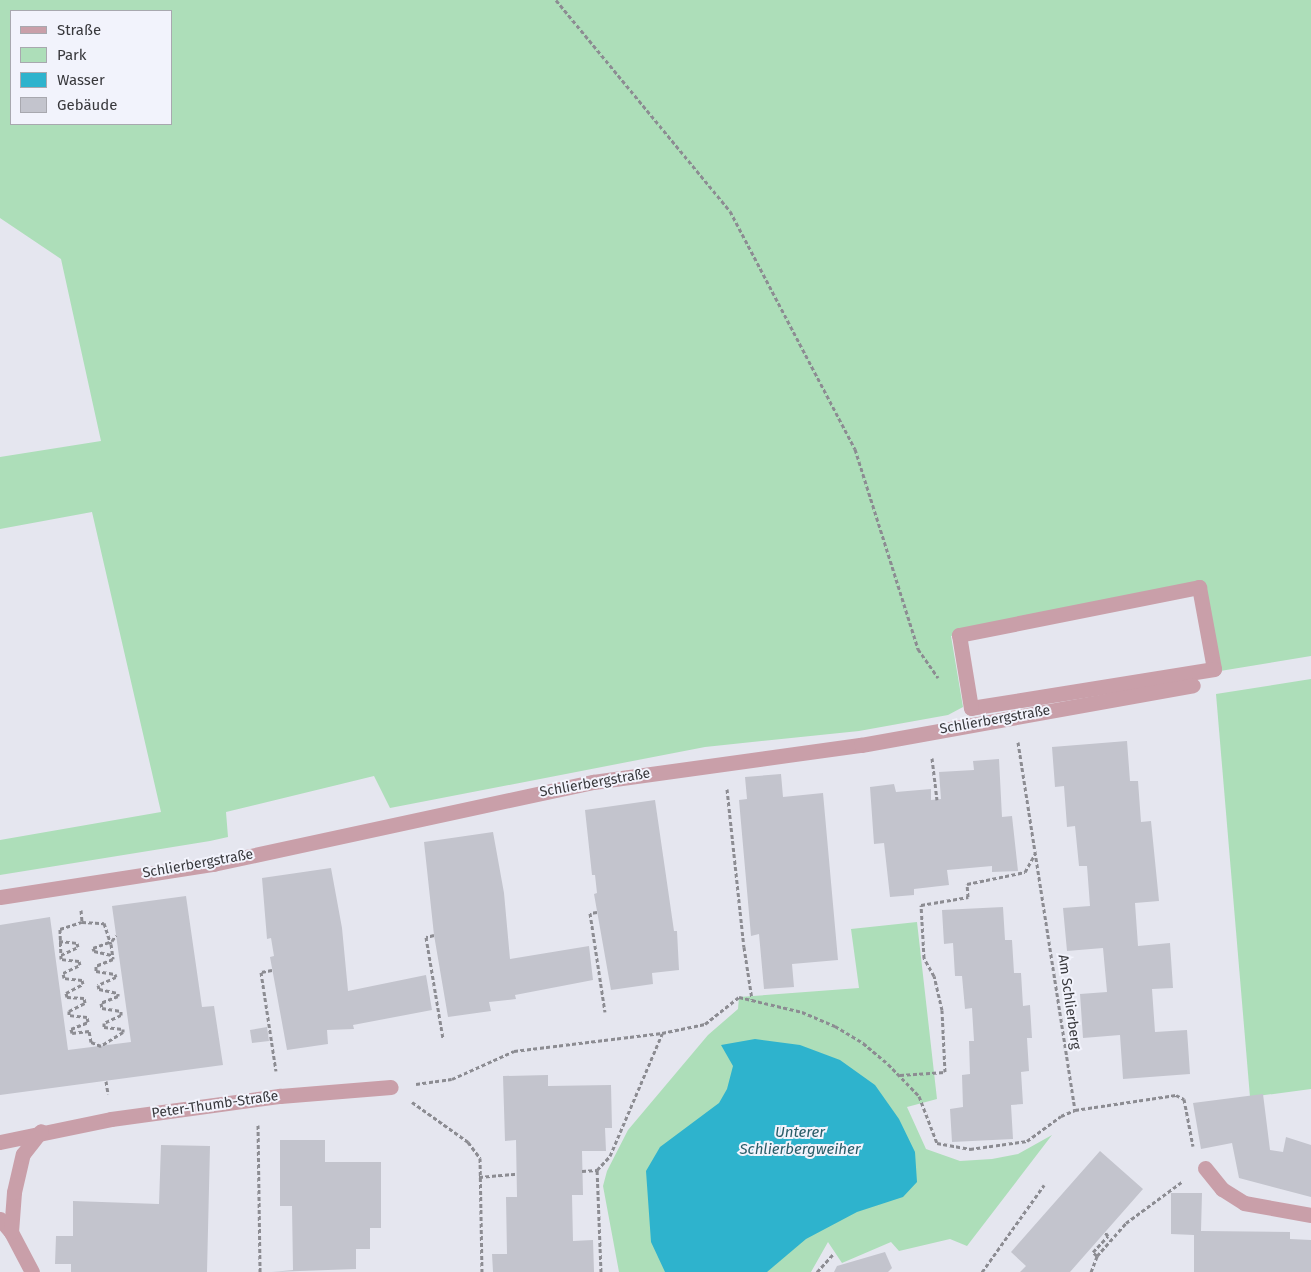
<!DOCTYPE html>
<html>
<head>
<meta charset="utf-8">
<style>
  body { margin:0 }
  #map { position:relative; width:1311px; height:1272px; overflow:hidden; background:#e5e6ef; font-family:"Fira Sans",sans-serif }
  div>[style] { position:absolute }
  .green>* { inset:0; background:#addeb9 }
  .water>* { inset:0; background:#2eb3cd }
  .building>* { inset:0; background:#c3c4cd }
  .path>* { height:3px; margin-top:-1.5px; transform-origin:0; background:repeating-linear-gradient(90deg,#8c8c92 0 4px,transparent 0 6.5px) }
  .lane>* { height:15px; margin:-7.5px; padding:0 7.5px; transform-origin:7.5px; border-radius:7.5px; background:#c99fa9 }
  .street>* { height:15px; margin:-7.5px; padding:0 7.5px; transform-origin:7.5px; border-radius:7.5px; background:#c99fa9 }
  .path-bridge>* { height:3px; margin-top:-1.5px; transform-origin:0; background:repeating-linear-gradient(90deg,#8c8c92 0 4px,transparent 0 6.5px) }
  span { translate:-50% -50%; white-space:nowrap; text-align:center; line-height:1.15; -webkit-text-stroke:4px #f2f3fc; paint-order:stroke }
  .street-label { font-size:14px; color:#38383c }
  .water-label { font-size:15px; color:#285c67; font-style:italic }
  .legend { position:absolute; left:10px; top:10px; width:162px; height:115px; box-sizing:border-box; background:#f2f3fc; border:1px solid #a8a8af; margin:0; padding:6px 9px; list-style:none; font-size:15px; color:#38383c }
  .legend li { display:flex; align-items:center; gap:10px; height:25px }
  .legend b { width:25px; border:1px solid #a8a8af }
</style>
</head>
<body>
<div id="map">
  <div class="green">
    <div style="clip-path:polygon(evenodd,0 0,1311px 0,1311px 656px,1214px 672px,1199px 588px,951px 636px,963px 707px,948px 715px,859px 731px,705px 747px,390px 808px,374px 776px,226px 812px,228px 837px,210px 841px,0 875px,0 840px,161px 812px,92px 512px,0 529px,0 457px,101px 441px,61px 259px,0 218px,0 0,11px 11px,171px 11px,171px 124px,11px 124px,11px 11px)"></div>
    <div style="clip-path:polygon(1311px 679px,1311px 1089px,1250px 1097px,1216px 694px)"></div>
    <div style="clip-path:polygon(917px 922px,937px 1099px,907px 1107px,926px 1149px,960px 1161px,992px 1159px,1018px 1154px,1052px 1135px,967px 1246px,950px 1239px,899px 1251px,891px 1242px,842px 1263px,828px 1242px,811px 1272px,619px 1272px,603px 1186px,607px 1171px,628px 1130px,708px 1035px,738px 1009px,739px 997px,859px 988px,851px 929px)"></div>
  </div>
  <div class="water">
    <div style="clip-path:polygon(755px 1039px,800px 1045px,840px 1060px,875px 1085px,899px 1119px,915px 1152px,917px 1182px,903px 1197px,857px 1212px,806px 1239px,767px 1272px,665px 1272px,651px 1242px,646px 1171px,660px 1147px,719px 1103px,727px 1089px,733px 1066px,721px 1045px)"></div>
  </div>
  <div class="building">
    <div style="clip-path:polygon(1127px 741px,1130px 781px,1138px 781px,1141px 822px,1151px 821px,1159px 901px,1135px 903px,1138px 946px,1170px 943px,1173px 988px,1152px 989px,1155px 1032px,1187px 1030px,1190px 1074px,1123px 1079px,1120px 1035px,1083px 1038px,1080px 994px,1107px 992px,1103px 948px,1067px 951px,1063px 908px,1090px 906px,1087px 866px,1079px 866px,1075px 826px,1067px 827px,1064px 786px,1055px 787px,1052px 747px)"></div>
    <div style="clip-path:polygon(999px 759px,1002px 817px,1012px 816px,1018px 871px,992px 872px,992px 866px,947px 870px,949px 885px,914px 889px,914px 895px,890px 897px,884px 843px,874px 844px,870px 787px,894px 784px,896px 792px,931px 789px,931px 800px,941px 799px,939px 772px,974px 770px,973px 761px)"></div>
    <div style="clip-path:polygon(781px 774px,783px 797px,823px 793px,838px 960px,792px 964px,794px 987px,764px 989px,759px 934px,751px 936px,739px 800px,747px 799px,745px 777px)"></div>
    <div style="clip-path:polygon(655px 800px,674px 931px,677px 931px,679px 970px,652px 973px,653px 984px,611px 990px,594px 894px,597px 893px,595px 875px,592px 875px,585px 810px)"></div>
    <div style="clip-path:polygon(493px 832px,504px 893px,510px 959px,589px 946px,593px 980px,515px 995px,516px 999px,489px 1002px,491px 1011px,448px 1017px,434px 935px,424px 842px)"></div>
    <div style="clip-path:polygon(331px 868px,342px 928px,348px 991px,426px 975px,432px 1010px,353px 1025px,354px 1029px,327px 1030px,328px 1044px,287px 1050px,270px 957px,274px 956px,271px 938px,267px 939px,262px 878px)"></div>
    <div style="clip-path:polygon(186px 896px,202px 1007px,214px 1006px,223px 1065px,0 1095px,0 925px,50px 917px,68px 1050px,131px 1042px,112px 906px)"></div>
    <div style="clip-path:polygon(1003px 907px,1005px 940px,1012px 940px,1014px 973px,1021px 973px,1023px 1006px,1030px 1005px,1032px 1038px,1027px 1038px,1029px 1071px,1021px 1072px,1023px 1104px,1011px 1105px,1013px 1139px,952px 1142px,950px 1109px,963px 1107px,962px 1075px,970px 1074px,969px 1041px,974px 1041px,972px 1008px,965px 1009px,962px 976px,955px 976px,953px 943px,944px 944px,942px 910px)"></div>
    <div style="clip-path:polygon(267px 1027px,269px 1041px,252px 1043px,250px 1030px)"></div>
    <div style="clip-path:polygon(548px 1075px,548px 1086px,611px 1085px,612px 1128px,605px 1128px,606px 1151px,582px 1151px,583px 1195px,572px 1195px,573px 1241px,593px 1240px,594px 1272px,493px 1272px,492px 1254px,507px 1254px,506px 1197px,517px 1197px,516px 1140px,505px 1141px,503px 1076px)"></div>
    <div style="clip-path:polygon(1263px 1094px,1270px 1150px,1283px 1152px,1286px 1137px,1311px 1145px,1311px 1197px,1239px 1178px,1232px 1143px,1201px 1149px,1193px 1103px)"></div>
    <div style="clip-path:polygon(280px 1140px,325px 1140px,325px 1162px,381px 1162px,381px 1228px,370px 1228px,370px 1249px,356px 1249px,356px 1269px,272px 1272px,293px 1270px,292px 1206px,280px 1206px)"></div>
    <div style="clip-path:polygon(161px 1145px,210px 1146px,207px 1272px,71px 1272px,71px 1264px,55px 1264px,56px 1236px,73px 1236px,73px 1201px,159px 1204px)"></div>
    <div style="clip-path:polygon(1100px 1151px,1143px 1189px,1070px 1272px,1020px 1272px,1026px 1266px,1011px 1252px)"></div>
    <div style="clip-path:polygon(1171px 1193px,1202px 1193px,1201px 1231px,1290px 1232px,1290px 1239px,1311px 1240px,1311px 1272px,1194px 1272px,1194px 1235px,1171px 1234px)"></div>
    <div style="clip-path:polygon(885px 1252px,892px 1268px,888px 1272px,834px 1272px,837px 1266px)"></div>
  </div>
  <div class="path">
    <div style="left:556px;top:0;width:273px;rotate:50.5deg"></div>
    <div style="left:730px;top:211px;width:269px;rotate:62.3deg"></div>
    <div style="left:855px;top:449px;width:210px;rotate:72.5deg"></div>
    <div style="left:918px;top:649px;width:35px;rotate:55deg"></div>
    <div style="left:1018px;top:742px;width:372px;rotate:81.2deg"></div>
    <div style="left:1075px;top:1110px;width:102px;rotate:-8.4deg"></div>
    <div style="left:1176px;top:1095px;width:9px;rotate:27deg"></div>
    <div style="left:1184px;top:1099px;width:48px;rotate:79.2deg"></div>
    <div style="left:932px;top:758px;width:42px;rotate:83.2deg"></div>
    <div style="left:727px;top:789px;width:159px;rotate:83.9deg"></div>
    <div style="left:744px;top:947px;width:53px;rotate:81.3deg"></div>
    <div style="left:81px;top:910px;width:12px;rotate:85deg"></div>
    <div style="left:597px;top:912px;width:7px;rotate:172deg"></div>
    <div style="left:590px;top:913px;width:100px;rotate:81.4deg"></div>
    <div style="left:82px;top:922px;width:22px;rotate:3deg"></div>
    <div style="left:104px;top:923px;width:22px;rotate:72deg"></div>
    <div style="left:111px;top:944px;width:15px;rotate:82deg"></div>
    <div style="left:113px;top:959px;width:18px;rotate:158deg"></div>
    <div style="left:96px;top:966px;width:5px;rotate:90deg"></div>
    <div style="left:96px;top:971px;width:19px;rotate:9deg"></div>
    <div style="left:115px;top:974px;width:3px;rotate:72deg"></div>
    <div style="left:116px;top:977px;width:20px;rotate:156deg"></div>
    <div style="left:98px;top:985px;width:4px;rotate:76deg"></div>
    <div style="left:99px;top:989px;width:19px;rotate:12deg"></div>
    <div style="left:118px;top:993px;width:3px;rotate:90deg"></div>
    <div style="left:118px;top:996px;width:18px;rotate:158deg"></div>
    <div style="left:101px;top:1003px;width:5px;rotate:79deg"></div>
    <div style="left:102px;top:1008px;width:19px;rotate:9deg"></div>
    <div style="left:121px;top:1011px;width:4px;rotate:90deg"></div>
    <div style="left:121px;top:1015px;width:19px;rotate:155deg"></div>
    <div style="left:104px;top:1023px;width:4px;rotate:90deg"></div>
    <div style="left:104px;top:1027px;width:19px;rotate:6deg"></div>
    <div style="left:123px;top:1029px;width:3px;rotate:90deg"></div>
    <div style="left:123px;top:1032px;width:26px;rotate:148deg"></div>
    <div style="left:101px;top:1046px;width:11px;rotate:-158deg"></div>
    <div style="left:91px;top:1042px;width:11px;rotate:-100deg"></div>
    <div style="left:89px;top:1031px;width:17px;rotate:173deg"></div>
    <div style="left:72px;top:1033px;width:4px;rotate:-104deg"></div>
    <div style="left:71px;top:1029px;width:18px;rotate:-22deg"></div>
    <div style="left:88px;top:1022px;width:5px;rotate:-101deg"></div>
    <div style="left:87px;top:1017px;width:18px;rotate:-174deg"></div>
    <div style="left:69px;top:1015px;width:4px;rotate:-90deg"></div>
    <div style="left:69px;top:1011px;width:18px;rotate:-27deg"></div>
    <div style="left:85px;top:1003px;width:5px;rotate:-101deg"></div>
    <div style="left:84px;top:998px;width:17px;rotate:-177deg"></div>
    <div style="left:67px;top:997px;width:4px;rotate:-104deg"></div>
    <div style="left:66px;top:993px;width:19px;rotate:-28deg"></div>
    <div style="left:83px;top:984px;width:4px;rotate:-104deg"></div>
    <div style="left:82px;top:980px;width:18px;rotate:-174deg"></div>
    <div style="left:64px;top:978px;width:5px;rotate:-101deg"></div>
    <div style="left:63px;top:973px;width:19px;rotate:-25deg"></div>
    <div style="left:80px;top:965px;width:4px;rotate:-104deg"></div>
    <div style="left:79px;top:961px;width:18px;rotate:-174deg"></div>
    <div style="left:61px;top:959px;width:30px;rotate:-92deg"></div>
    <div style="left:60px;top:929px;width:23px;rotate:-18deg"></div>
    <div style="left:434px;top:935px;width:8px;rotate:166deg"></div>
    <div style="left:426px;top:937px;width:103px;rotate:80.5deg"></div>
    <div style="left:112px;top:941px;width:7px;rotate:-56deg"></div>
    <div style="left:93px;top:948px;width:3px;rotate:72deg"></div>
    <div style="left:94px;top:951px;width:18px;rotate:13deg"></div>
    <div style="left:61px;top:955px;width:19px;rotate:-25deg"></div>
    <div style="left:78px;top:947px;width:4px;rotate:-104deg"></div>
    <div style="left:272px;top:970px;width:11px;rotate:170deg"></div>
    <div style="left:261px;top:972px;width:100px;rotate:81.4deg"></div>
    <div style="left:900px;top:1075px;width:45px;rotate:-3.8deg"></div>
    <div style="left:945px;top:1072px;width:62px;rotate:-92.8deg"></div>
    <div style="left:942px;top:1010px;width:35px;rotate:-103deg"></div>
    <div style="left:934px;top:976px;width:21px;rotate:-119deg"></div>
    <div style="left:924px;top:958px;width:53px;rotate:-93.2deg"></div>
    <div style="left:921px;top:905px;width:48px;rotate:-9.7deg"></div>
    <div style="left:968px;top:897px;width:13px;rotate:-94deg"></div>
    <div style="left:967px;top:884px;width:59px;rotate:-11.7deg"></div>
    <div style="left:1025px;top:872px;width:21px;rotate:-61deg"></div>
    <div style="left:106px;top:1081px;width:13px;rotate:81deg"></div>
    <div style="left:416px;top:1084px;width:36px;rotate:-8deg"></div>
    <div style="left:452px;top:1079px;width:68px;rotate:-24.3deg"></div>
    <div style="left:514px;top:1051px;width:149px;rotate:-6.9deg"></div>
    <div style="left:662px;top:1033px;width:44px;rotate:-11.8deg"></div>
    <div style="left:705px;top:1024px;width:43px;rotate:-38.5deg"></div>
    <div style="left:739px;top:997px;width:65px;rotate:13.4deg"></div>
    <div style="left:802px;top:1012px;width:36px;rotate:23deg"></div>
    <div style="left:835px;top:1026px;width:33px;rotate:31deg"></div>
    <div style="left:863px;top:1043px;width:33px;rotate:40deg"></div>
    <div style="left:888px;top:1064px;width:45px;rotate:45.9deg"></div>
    <div style="left:919px;top:1096px;width:50px;rotate:69deg"></div>
    <div style="left:937px;top:1143px;width:34px;rotate:10deg"></div>
    <div style="left:970px;top:1149px;width:58px;rotate:-8deg"></div>
    <div style="left:1027px;top:1141px;width:42px;rotate:-36.3deg"></div>
    <div style="left:1061px;top:1116px;width:15px;rotate:-23deg"></div>
    <div style="left:412px;top:1102px;width:69px;rotate:35.5deg"></div>
    <div style="left:468px;top:1142px;width:20px;rotate:53deg"></div>
    <div style="left:480px;top:1158px;width:114px;rotate:89deg"></div>
    <div style="left:258px;top:1125px;width:147px;rotate:89.2deg"></div>
    <div style="left:582px;top:1171px;width:15px;rotate:-4deg"></div>
    <div style="left:479px;top:1177px;width:38px;rotate:-5deg"></div>
    <div style="left:1097px;top:1256px;width:6px;rotate:-135deg"></div>
    <div style="left:1093px;top:1252px;width:22px;rotate:-47deg"></div>
    <div style="left:1108px;top:1236px;width:5px;rotate:-127deg"></div>
    <div style="left:601px;top:1272px;width:102px;rotate:-92.2deg"></div>
    <div style="left:597px;top:1170px;width:19px;rotate:-47deg"></div>
    <div style="left:610px;top:1156px;width:133px;rotate:-66.9deg"></div>
    <div style="left:817px;top:1272px;width:25px;rotate:-48deg"></div>
    <div style="left:982px;top:1272px;width:107px;rotate:-54.5deg"></div>
    <div style="left:1091px;top:1272px;width:17px;rotate:-69deg"></div>
    <div style="left:1097px;top:1256px;width:44px;rotate:-48.7deg"></div>
    <div style="left:1126px;top:1223px;width:71px;rotate:-36.4deg"></div>
  </div>
  <div class="lane">
    <div style="left:1199px;top:587px;width:83px;rotate:79.6deg"></div>
    <div style="left:1214px;top:669px;width:246px;rotate:170.9deg"></div>
    <div style="left:971px;top:708px;width:74px;rotate:-99.3deg"></div>
    <div style="left:959px;top:635px;width:245px;rotate:-11.3deg"></div>
  </div>
  <div class="street">
    <div style="left:0;top:897px;width:216px;rotate:-8.8deg"></div>
    <div style="left:213px;top:864px;width:389px;rotate:-12.2deg"></div>
    <div style="left:593px;top:782px;width:271px;rotate:-7.9deg"></div>
    <div style="left:861px;top:745px;width:337px;rotate:-10.2deg"></div>
    <div style="left:0;top:1142px;width:113px;rotate:-11.7deg"></div>
    <div style="left:111px;top:1119px;width:171px;rotate:-7.8deg"></div>
    <div style="left:280px;top:1096px;width:111px;rotate:-4.6deg"></div>
    <div style="left:1205px;top:1168px;width:27px;rotate:51deg"></div>
    <div style="left:1222px;top:1189px;width:26px;rotate:32deg"></div>
    <div style="left:1244px;top:1203px;width:68px;rotate:10.2deg"></div>
    <div style="left:0;top:1219px;width:17px;rotate:50deg"></div>
    <div style="left:11px;top:1232px;width:45px;rotate:62.3deg"></div>
    <div style="left:11px;top:1232px;width:40px;rotate:-85.7deg"></div>
    <div style="left:14px;top:1192px;width:39px;rotate:-77deg"></div>
    <div style="left:23px;top:1154px;width:29px;rotate:-52deg"></div>
  </div>
  <div class="path-bridge">
    <div style="left:59px;top:941px;width:18px;rotate:6deg"></div>
    <div style="left:93px;top:948px;width:20px;rotate:-20deg"></div>
  </div>
  <div class="street-label">
    <span style="left:995px;top:720px;rotate:-10deg">Schlierbergstraße</span>
    <span style="left:595px;top:783px;rotate:-10deg">Schlierbergstraße</span>
    <span style="left:198px;top:864px;rotate:-10deg">Schlierbergstraße</span>
    <span style="left:1069px;top:1002px;rotate:82deg">Am Schlierberg</span>
    <span style="left:215px;top:1105px;rotate:-8deg">Peter-Thumb-Straße</span>
  </div>
  <div class="water-label">
    <span style="left:800px;top:1141px">Unterer<br>Schlierbergweiher</span>
  </div>
  <ul class="legend">
  <li><b style="height:6px;background:#c99fa9"></b>Straße</li>
  <li><b style="height:14px;background:#addeb9"></b>Park</li>
  <li><b style="height:14px;background:#2eb3cd"></b>Wasser</li>
  <li><b style="height:14px;background:#c3c4cd"></b>Gebäude</li>
  </ul>
</div>
</body>
</html>
